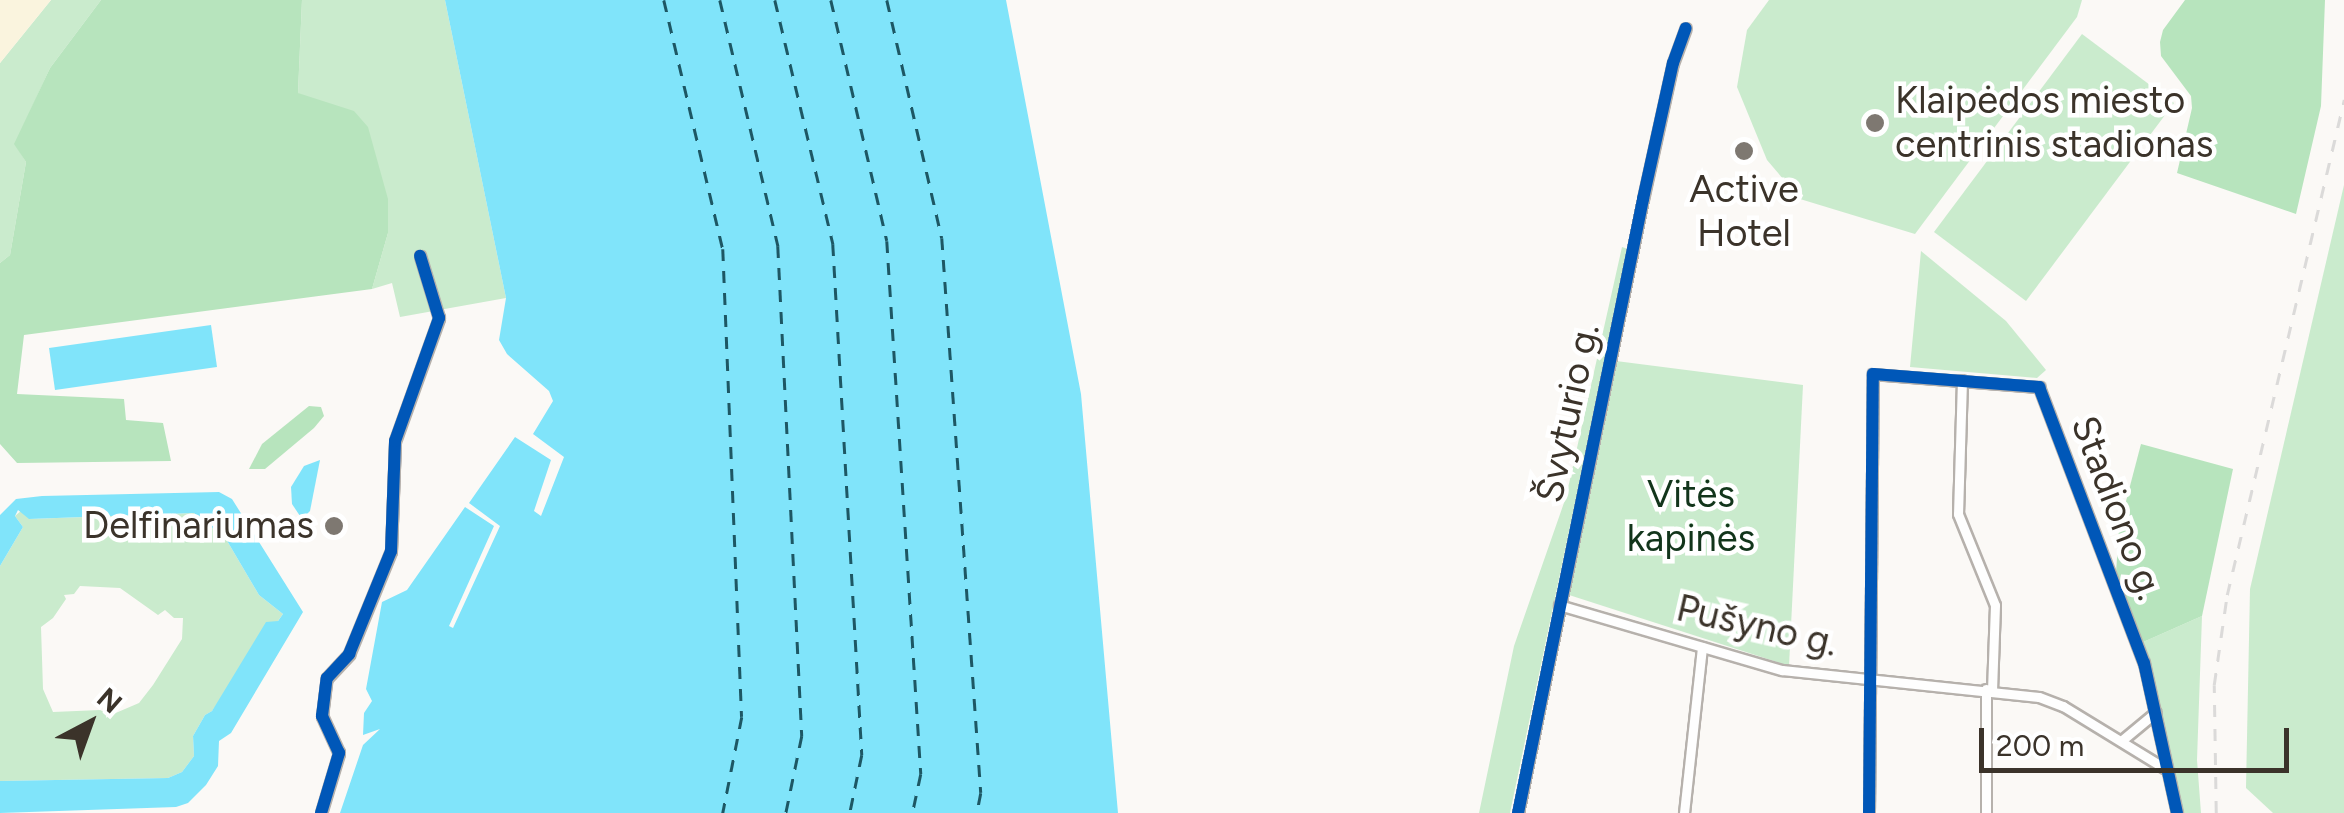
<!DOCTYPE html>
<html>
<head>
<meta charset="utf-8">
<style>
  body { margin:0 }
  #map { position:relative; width:2344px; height:813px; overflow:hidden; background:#fbf9f6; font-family:Figtree,sans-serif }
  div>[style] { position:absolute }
  .green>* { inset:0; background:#caebcd }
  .forest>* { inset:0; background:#b7e4bd }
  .sand>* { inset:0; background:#faf4de }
  .water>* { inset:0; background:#80e4fa }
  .ferry>* { height:2.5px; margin-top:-1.25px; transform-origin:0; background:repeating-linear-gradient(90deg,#1d5764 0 12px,transparent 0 22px) }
  .roads { filter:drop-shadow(2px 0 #b6b1ac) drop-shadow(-2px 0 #b6b1ac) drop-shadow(0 2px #b6b1ac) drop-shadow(0 -2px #b6b1ac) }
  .street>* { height:9px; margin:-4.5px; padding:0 4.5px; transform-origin:4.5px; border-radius:4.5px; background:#fefefe }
  .rail>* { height:2.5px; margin-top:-1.25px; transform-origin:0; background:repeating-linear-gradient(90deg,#dbdad9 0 12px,transparent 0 24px) }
  .cycleway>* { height:12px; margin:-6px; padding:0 6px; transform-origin:6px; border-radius:6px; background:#0057b8 }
  .dots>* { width:28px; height:28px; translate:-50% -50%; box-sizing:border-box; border:5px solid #fff; border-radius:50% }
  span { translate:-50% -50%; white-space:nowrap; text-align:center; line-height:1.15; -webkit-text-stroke:9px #fff; paint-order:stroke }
  .poi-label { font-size:38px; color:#3b332a }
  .left { translate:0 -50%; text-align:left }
  .right { translate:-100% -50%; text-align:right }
  .street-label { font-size:38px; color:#3b332a }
  .park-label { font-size:38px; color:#12351b }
  .north { position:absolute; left:40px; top:673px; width:100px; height:100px; -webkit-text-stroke:8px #fff; paint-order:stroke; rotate:41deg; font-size:28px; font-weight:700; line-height:40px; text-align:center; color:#3b332a }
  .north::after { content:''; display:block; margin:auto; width:35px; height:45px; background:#3b332a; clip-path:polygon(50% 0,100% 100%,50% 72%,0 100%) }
  .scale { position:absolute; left:1979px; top:728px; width:310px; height:45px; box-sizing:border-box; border:5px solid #3b332a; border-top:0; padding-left:12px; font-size:30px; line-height:35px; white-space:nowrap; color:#3b332a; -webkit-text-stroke:8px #fff; paint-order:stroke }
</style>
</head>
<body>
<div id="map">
  <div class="green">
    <div style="clip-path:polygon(51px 0,101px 0,50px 68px,15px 144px,26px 162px,10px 255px,0 263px,0 63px)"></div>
    <div style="clip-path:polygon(302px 0,445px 0,506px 298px,400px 317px,392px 283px,372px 289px,388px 233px,298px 93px)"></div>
    <div style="clip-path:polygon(1769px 0,2082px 0,2077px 17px,1915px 234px,1800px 199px,1767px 160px,1737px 87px,1747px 30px)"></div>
    <div style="clip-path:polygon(2082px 34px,2174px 103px,2026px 301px,1934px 232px)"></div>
    <div style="clip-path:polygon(2344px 185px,2344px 813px,2273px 813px,2246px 788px,2250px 589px)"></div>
    <div style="clip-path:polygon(1622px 247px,1628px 249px,1510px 813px,1479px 813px,1514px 646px,1566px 497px)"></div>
    <div style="clip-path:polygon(1921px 251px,2006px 321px,2046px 370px,2037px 378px,1910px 367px)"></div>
    <div style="clip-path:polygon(1616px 361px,1803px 385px,1789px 666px,1566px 594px)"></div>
    <div style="clip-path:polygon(evenodd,22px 510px,30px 519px,194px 513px,226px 539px,259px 595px,283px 614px,212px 711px,205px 715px,193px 736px,194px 756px,182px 772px,168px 778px,0 781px,0 566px,23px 527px,15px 516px,22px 510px,80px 586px,120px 588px,158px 615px,165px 610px,174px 618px,183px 618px,182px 639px,153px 685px,139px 703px,111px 715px,100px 710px,53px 712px,43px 689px,41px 627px,53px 618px,66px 599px,64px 595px,74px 594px,80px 586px)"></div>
    <div style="clip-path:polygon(2202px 616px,2197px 760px,2201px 813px,2182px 813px,2154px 681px,2141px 643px)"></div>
  </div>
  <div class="forest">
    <div style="clip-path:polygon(101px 0,302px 0,298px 93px,354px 111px,368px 127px,388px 199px,388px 233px,372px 289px,24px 335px,17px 394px,124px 399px,126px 420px,163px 423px,171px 461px,17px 463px,0 444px,0 263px,10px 255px,26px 162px,14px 144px,50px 68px)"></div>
    <div style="clip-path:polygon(2185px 0,2325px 0,2321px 106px,2296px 214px,2177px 173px,2192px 108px,2191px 96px,2161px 56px,2160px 42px,2163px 30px)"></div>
    <div style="clip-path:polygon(309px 406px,321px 407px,324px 416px,314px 428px,265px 469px,249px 469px,262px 444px)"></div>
    <div style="clip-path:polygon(2141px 444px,2233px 469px,2202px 616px,2141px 643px,2116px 573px,2119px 528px)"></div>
  </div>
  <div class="sand">
    <div style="clip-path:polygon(0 0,51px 0,0 63px)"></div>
  </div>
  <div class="water">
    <div style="clip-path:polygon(445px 0,1006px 0,1081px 394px,1118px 813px,340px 813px,363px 745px,380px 729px,363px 735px,364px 713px,372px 701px,366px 689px,382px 602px,407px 590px,465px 507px,494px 526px,449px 626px,453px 628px,500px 526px,469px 503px,515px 437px,551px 460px,534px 511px,541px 516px,564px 457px,533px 434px,553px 401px,549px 391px,507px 354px,499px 340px,506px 298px)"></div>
    <div style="clip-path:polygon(211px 325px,217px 367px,55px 390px,49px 348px)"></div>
    <div style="clip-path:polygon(320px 460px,310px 511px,302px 519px,292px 504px,291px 487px,304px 466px)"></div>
    <div style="clip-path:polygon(219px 492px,232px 499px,303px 612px,231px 733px,219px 741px,218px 766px,206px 785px,188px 803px,176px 807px,0 813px,0 781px,168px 778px,182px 772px,194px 756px,193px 736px,205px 715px,212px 711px,266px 622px,278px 621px,283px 614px,259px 595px,226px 539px,194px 513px,29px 519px,18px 510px,15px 516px,23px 527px,0 566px,0 515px,16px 499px,42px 496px)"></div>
  </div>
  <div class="ferry">
    <div style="left:664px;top:0;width:256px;rotate:76.7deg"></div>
    <div style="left:723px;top:249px;width:468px;rotate:87.7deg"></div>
    <div style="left:742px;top:717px;width:98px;rotate:101.2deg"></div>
    <div style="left:720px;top:0;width:253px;rotate:76.7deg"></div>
    <div style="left:778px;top:246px;width:491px;rotate:87.2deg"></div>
    <div style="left:802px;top:736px;width:79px;rotate:101.7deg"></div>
    <div style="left:775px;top:0;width:251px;rotate:76.6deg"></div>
    <div style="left:833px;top:244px;width:512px;rotate:86.75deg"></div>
    <div style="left:862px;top:755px;width:59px;rotate:101.7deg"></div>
    <div style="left:831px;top:0;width:247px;rotate:76.9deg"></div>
    <div style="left:887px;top:241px;width:534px;rotate:86.35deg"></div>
    <div style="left:921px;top:774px;width:40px;rotate:102deg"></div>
    <div style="left:887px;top:0;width:244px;rotate:77deg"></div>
    <div style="left:942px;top:238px;width:556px;rotate:85.98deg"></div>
    <div style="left:981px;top:793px;width:20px;rotate:101deg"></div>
  </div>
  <div class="roads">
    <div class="street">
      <div style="left:1962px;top:380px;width:134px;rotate:91.7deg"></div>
      <div style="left:1958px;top:514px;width:98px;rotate:67.9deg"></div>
      <div style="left:1995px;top:605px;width:84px;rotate:92deg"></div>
      <div style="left:1559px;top:605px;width:232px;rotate:16.3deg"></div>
      <div style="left:1782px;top:670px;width:258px;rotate:6deg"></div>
      <div style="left:2039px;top:697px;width:26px;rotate:21deg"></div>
      <div style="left:2063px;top:706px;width:119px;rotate:31.5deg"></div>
      <div style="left:2121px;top:741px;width:45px;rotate:-39.6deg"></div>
      <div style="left:321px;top:813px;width:63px;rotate:-73.3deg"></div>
      <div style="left:339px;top:753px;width:41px;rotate:-114.7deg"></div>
      <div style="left:322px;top:716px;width:38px;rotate:-83deg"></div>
      <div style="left:327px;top:678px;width:33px;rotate:-47deg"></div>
      <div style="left:349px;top:654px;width:111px;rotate:-67.8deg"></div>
      <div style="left:391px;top:551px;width:110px;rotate:-87.9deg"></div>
      <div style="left:395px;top:441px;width:131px;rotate:-70.3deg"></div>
      <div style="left:439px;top:318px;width:65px;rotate:-107deg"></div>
      <div style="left:1518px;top:813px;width:627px;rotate:-78.49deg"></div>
      <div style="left:1643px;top:199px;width:139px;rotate:-77.6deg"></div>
      <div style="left:1673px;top:63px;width:37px;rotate:-70deg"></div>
      <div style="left:1684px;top:813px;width:167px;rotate:-83.8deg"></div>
      <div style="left:1869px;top:813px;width:439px;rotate:-89.5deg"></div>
      <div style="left:1873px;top:374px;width:167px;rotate:4.5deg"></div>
      <div style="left:2039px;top:387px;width:295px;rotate:69.2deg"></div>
      <div style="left:2144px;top:663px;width:154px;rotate:77.6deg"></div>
      <div style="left:1986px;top:813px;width:124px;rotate:-90deg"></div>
    </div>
  </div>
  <div class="rail">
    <div style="left:2216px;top:813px;width:128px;rotate:-90.9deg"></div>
    <div style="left:2214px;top:685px;width:91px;rotate:-81.8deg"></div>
    <div style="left:2227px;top:595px;width:509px;rotate:-76.7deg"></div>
  </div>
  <div class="cycleway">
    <div style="left:321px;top:813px;width:63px;rotate:-73.3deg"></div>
    <div style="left:339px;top:753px;width:41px;rotate:-114.7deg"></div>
    <div style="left:322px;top:716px;width:38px;rotate:-83deg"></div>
    <div style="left:327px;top:678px;width:33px;rotate:-47deg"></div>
    <div style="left:349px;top:654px;width:111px;rotate:-67.8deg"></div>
    <div style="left:391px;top:551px;width:110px;rotate:-87.9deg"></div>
    <div style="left:395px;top:441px;width:131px;rotate:-70.3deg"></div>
    <div style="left:439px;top:318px;width:65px;rotate:-107deg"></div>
    <div style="left:1518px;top:813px;width:627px;rotate:-78.49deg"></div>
    <div style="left:1643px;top:199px;width:139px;rotate:-77.6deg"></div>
    <div style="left:1673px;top:63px;width:37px;rotate:-70deg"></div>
    <div style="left:1869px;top:813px;width:439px;rotate:-89.5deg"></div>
    <div style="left:1873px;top:374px;width:167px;rotate:4.5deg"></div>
    <div style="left:2039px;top:387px;width:295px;rotate:69.2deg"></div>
    <div style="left:2144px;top:663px;width:154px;rotate:77.6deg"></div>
  </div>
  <div class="dots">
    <div style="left:1875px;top:123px;background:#7e7871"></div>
    <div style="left:1744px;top:151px;background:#7e7871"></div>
    <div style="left:334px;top:526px;background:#7e7871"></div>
  </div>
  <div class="poi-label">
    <span class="left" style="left:1895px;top:123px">Klaipėdos miesto<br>centrinis stadionas</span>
    <span style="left:1744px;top:212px">Active<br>Hotel</span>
    <span class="right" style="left:314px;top:526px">Delfinariumas</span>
  </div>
  <div class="street-label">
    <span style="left:1568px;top:413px;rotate:-78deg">Švyturio g.</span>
    <span style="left:2117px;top:508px;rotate:69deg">Stadiono g.</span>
    <span style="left:1757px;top:626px;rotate:13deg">Pušyno g.</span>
  </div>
  <div class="park-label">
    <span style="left:1691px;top:517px">Vitės<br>kapinės</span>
  </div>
  <div class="north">N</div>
  <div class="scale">200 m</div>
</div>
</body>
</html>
